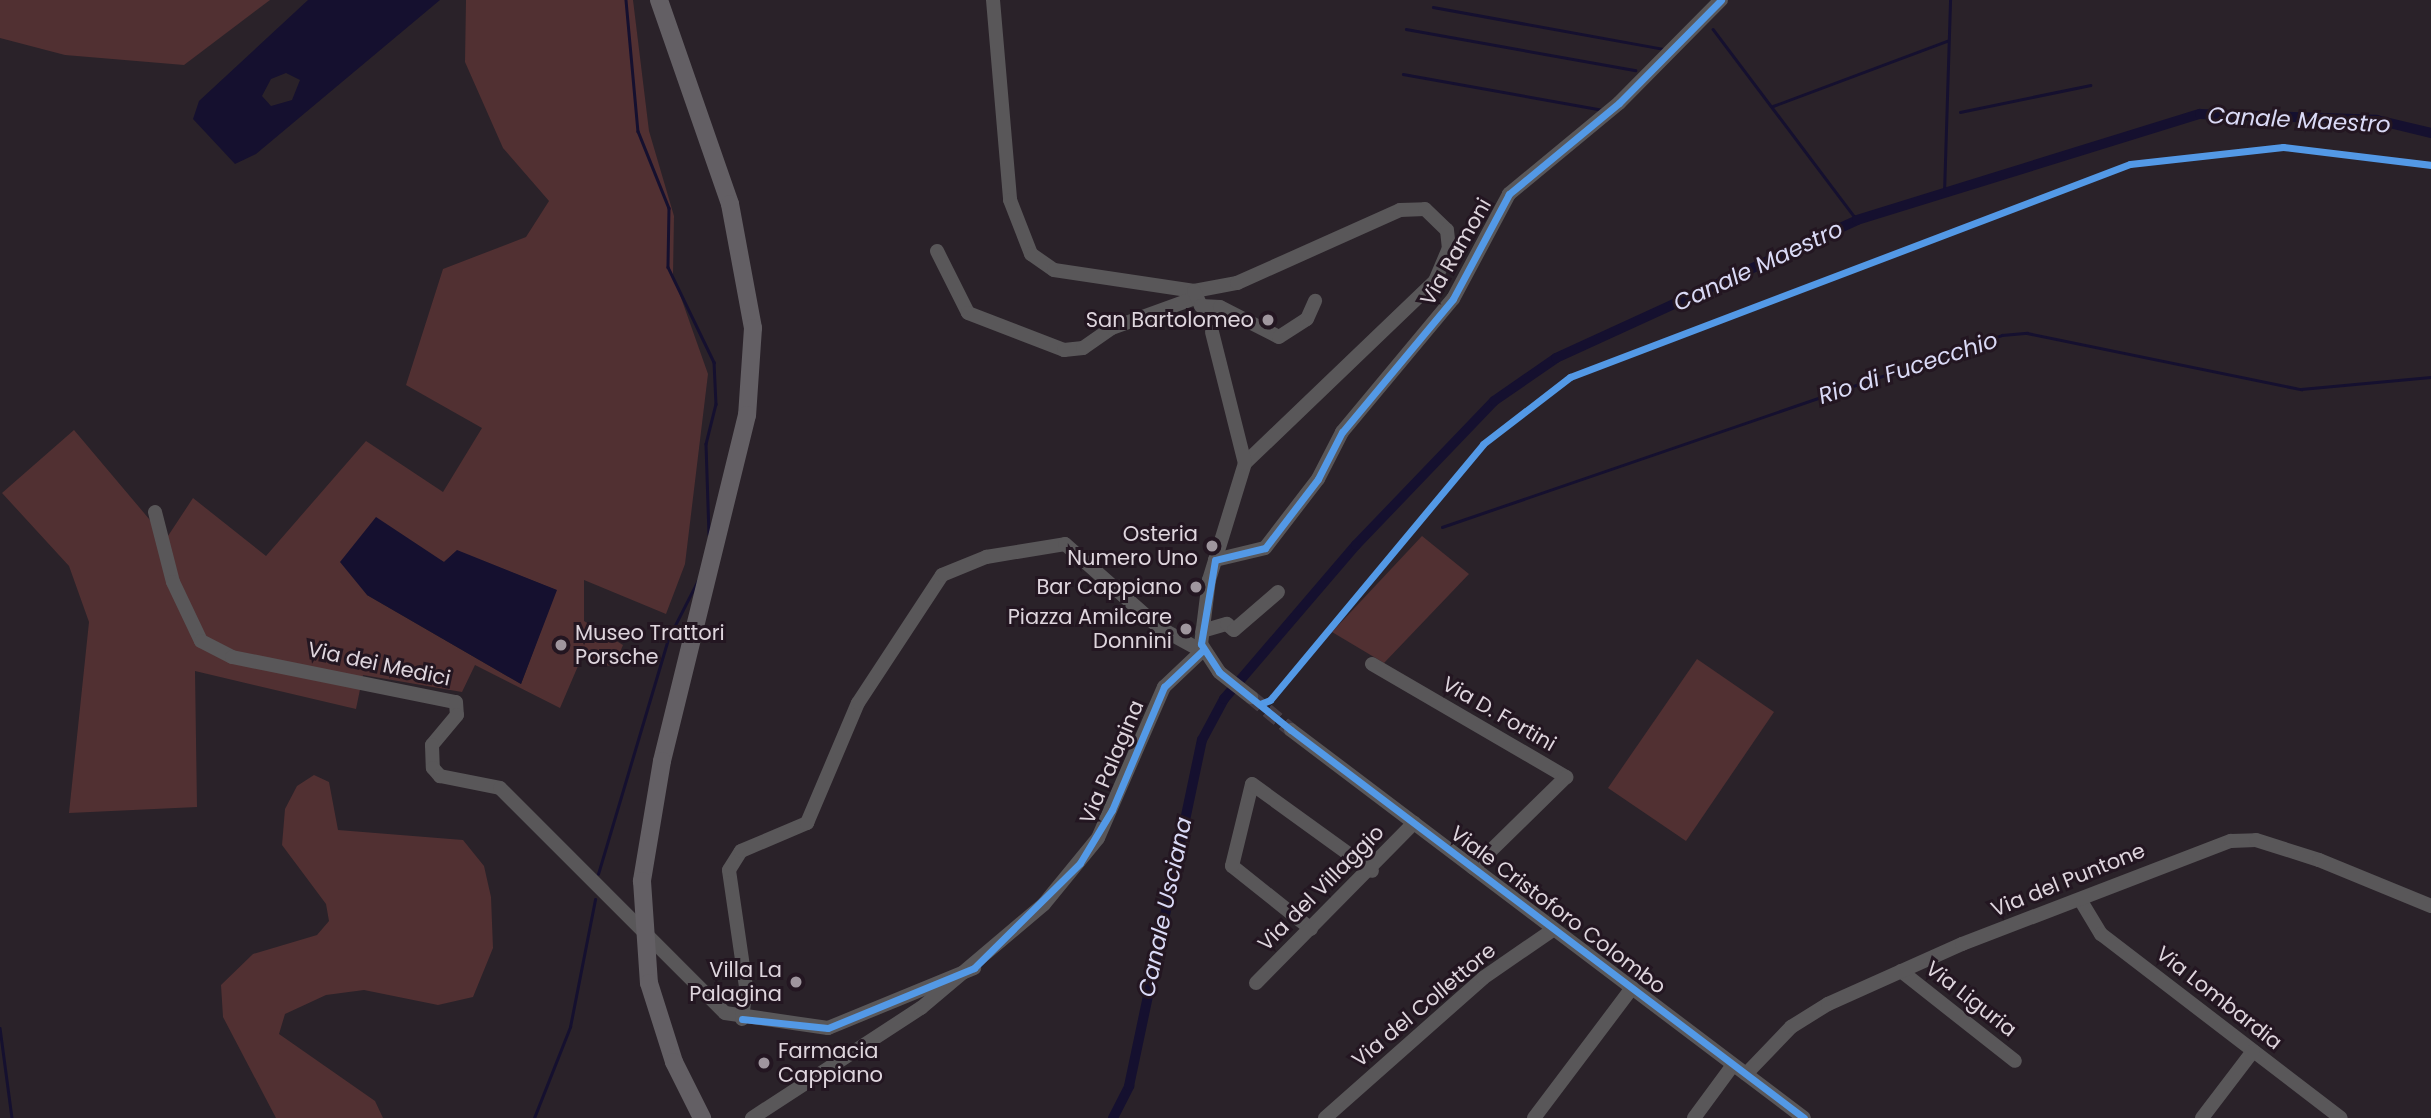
<!DOCTYPE html>
<html>
<head>
<meta charset="utf-8">
<style>
  body { margin:0 }
  #map { position:relative; width:2431px; height:1118px; overflow:hidden; background:#2a2229; font-family:Poppins,sans-serif }
  div>[style] { position:absolute }
  .green>* { inset:0; background:#513032 }
  .water>* { inset:0; background:#15102f }
  .stream>* { height:2.5px; margin:-1.25px; padding:0 1.25px; transform-origin:1.25px; border-radius:1.25px; background:#15102f }
  .canal>* { height:10px; margin:-5px; padding:0 5px; transform-origin:5px; border-radius:5px; background:#15102f }
  .minor-tunnel>* { height:14px; margin-top:-7px; transform-origin:0; background:repeating-linear-gradient(90deg,#453d44 0 14px,transparent 0 21px) }
  .minor>* { height:14px; margin:-7px; padding:0 7px; transform-origin:7px; border-radius:7px; background:#595759 }
  .major>* { height:18px; margin:-9px; padding:0 9px; transform-origin:9px; border-radius:9px; background:#635f64 }
  .cycleway>* { height:7px; margin:-3.5px; padding:0 3.5px; transform-origin:3.5px; border-radius:3.5px; background:#5399e6 }
  .dots>* { width:19px; height:19px; translate:-50% -50%; box-sizing:border-box; border:4px solid #231621; border-radius:50% }
  span { translate:-50% -50%; white-space:nowrap; text-align:center; line-height:1.15; -webkit-text-stroke:6px #231621; paint-order:stroke }
  .street-label { font-size:21px; color:#ded5dd }
  .poi-label { font-size:21px; color:#ded5dd }
  .right { translate:-100% -50%; text-align:right }
  .left { translate:0 -50%; text-align:left }
  .water-label { font-size:23px; color:#dadaf6; font-style:italic }
</style>
</head>
<body>
<div id="map">
  <div class="green">
    <div style="clip-path:polygon(0 0,270px 0,184px 65px,65px 55px,0 38px)"></div>
    <div style="clip-path:polygon(evenodd,466px 0,633px 0,649px 131px,674px 216px,673px 275px,708px 374px,685px 564px,666px 614px,584px 580px,584px 621px,623px 645px,614px 667px,581px 659px,560px 708px,475px 665px,462px 692px,363px 675px,356px 709px,195px 671px,197px 807px,69px 813px,89px 622px,69px 566px,2px 493px,74px 430px,166px 539px,193px 498px,266px 556px,366px 441px,443px 492px,482px 428px,406px 385px,443px 269px,526px 237px,549px 201px,503px 148px,465px 62px,466px 0,457px 551px,556px 590px,521px 684px,367px 595px,427px 553px,444px 562px,457px 551px)"></div>
    <div style="clip-path:polygon(1422px 536px,1469px 574px,1384px 663px,1332px 632px)"></div>
    <div style="clip-path:polygon(1697px 659px,1774px 712px,1686px 841px,1608px 788px)"></div>
    <div style="clip-path:polygon(314px 775px,329px 782px,338px 830px,463px 840px,484px 866px,491px 897px,493px 948px,473px 997px,438px 1005px,364px 990px,326px 995px,285px 1014px,279px 1034px,375px 1101px,383px 1118px,276px 1118px,223px 1017px,221px 985px,253px 954px,317px 935px,329px 921px,326px 904px,282px 845px,285px 809px,297px 786px)"></div>
  </div>
  <div class="water">
    <div style="clip-path:polygon(evenodd,308px 0,440px 0,256px 154px,235px 164px,193px 119px,199px 101px,308px 0,286px 73px,300px 80px,292px 100px,271px 106px,262px 96px,271px 79px,286px 73px)"></div>
    <div style="clip-path:polygon(376px 517px,444px 562px,457px 550px,557px 590px,521px 684px,367px 595px,340px 562px)"></div>
  </div>
  <div class="stream">
    <div style="left:626px;top:0;width:132px;rotate:84.8deg"></div>
    <div style="left:638px;top:131px;width:83px;rotate:68.1deg"></div>
    <div style="left:669px;top:208px;width:59px;rotate:91deg"></div>
    <div style="left:668px;top:267px;width:106px;rotate:64.2deg"></div>
    <div style="left:714px;top:362px;width:42px;rotate:87.3deg"></div>
    <div style="left:716px;top:404px;width:41px;rotate:104deg"></div>
    <div style="left:706px;top:444px;width:90px;rotate:88.1deg"></div>
    <div style="left:1433px;top:7px;width:235px;rotate:10.3deg"></div>
    <div style="left:1406px;top:29px;width:233px;rotate:10.2deg"></div>
    <div style="left:1713px;top:29px;width:239px;rotate:53deg"></div>
    <div style="left:1403px;top:74px;width:203px;rotate:10.2deg"></div>
    <div style="left:1773px;top:106px;width:186px;rotate:-20.5deg"></div>
    <div style="left:1960px;top:112px;width:133px;rotate:-11.7deg"></div>
    <div style="left:1944px;top:193px;width:193px;rotate:-88.2deg"></div>
    <div style="left:1442px;top:527px;width:592px;rotate:-18.92deg"></div>
    <div style="left:2002px;top:335px;width:25px;rotate:-5deg"></div>
    <div style="left:2027px;top:333px;width:280px;rotate:11.6deg"></div>
    <div style="left:2301px;top:389px;width:131px;rotate:-5.3deg"></div>
    <div style="left:598px;top:874px;width:245px;rotate:-73.4deg"></div>
    <div style="left:668px;top:639px;width:66px;rotate:-63deg"></div>
    <div style="left:0;top:1028px;width:91px;rotate:82.4deg"></div>
    <div style="left:534px;top:1118px;width:98px;rotate:-68.4deg"></div>
    <div style="left:570px;top:1027px;width:130px;rotate:-78.9deg"></div>
  </div>
  <div class="canal">
    <div style="left:1113px;top:1118px;width:36px;rotate:-63deg"></div>
    <div style="left:1129px;top:1086px;width:354px;rotate:-78.1deg"></div>
    <div style="left:1202px;top:740px;width:47px;rotate:-61.8deg"></div>
    <div style="left:1224px;top:699px;width:203px;rotate:-49.4deg"></div>
    <div style="left:1356px;top:545px;width:199px;rotate:-46.2deg"></div>
    <div style="left:1494px;top:401px;width:75px;rotate:-34.7deg"></div>
    <div style="left:1556px;top:358px;width:331px;rotate:-24.6deg"></div>
    <div style="left:1857px;top:220px;width:359px;rotate:-17.2deg"></div>
    <div style="left:2200px;top:114px;width:177px;rotate:1.9deg"></div>
    <div style="left:2377px;top:120px;width:56px;rotate:13.5deg"></div>
  </div>
  <div class="minor-tunnel">
    <div style="left:1251px;top:697px;width:52px;rotate:39.5deg"></div>
  </div>
  <div class="minor">
    <div style="left:993px;top:0;width:201px;rotate:85.1deg"></div>
    <div style="left:1010px;top:200px;width:58px;rotate:68.7deg"></div>
    <div style="left:1031px;top:254px;width:28px;rotate:35deg"></div>
    <div style="left:1054px;top:270px;width:142px;rotate:8.5deg"></div>
    <div style="left:1194px;top:291px;width:44px;rotate:-10.5deg"></div>
    <div style="left:1237px;top:283px;width:179px;rotate:-24.1deg"></div>
    <div style="left:1400px;top:210px;width:25px;rotate:-2deg"></div>
    <div style="left:1425px;top:209px;width:30px;rotate:44deg"></div>
    <div style="left:1447px;top:230px;width:18px;rotate:84deg"></div>
    <div style="left:1449px;top:248px;width:36px;rotate:113deg"></div>
    <div style="left:1435px;top:281px;width:263px;rotate:136.2deg"></div>
    <div style="left:1245px;top:463px;width:122px;rotate:107.1deg"></div>
    <div style="left:1209px;top:580px;width:64px;rotate:97.1deg"></div>
    <div style="left:1201px;top:644px;width:33px;rotate:57deg"></div>
    <div style="left:1219px;top:672px;width:41px;rotate:38deg"></div>
    <div style="left:937px;top:251px;width:69px;rotate:63.4deg"></div>
    <div style="left:968px;top:313px;width:103px;rotate:21.1deg"></div>
    <div style="left:1064px;top:350px;width:19px;rotate:-6deg"></div>
    <div style="left:1083px;top:348px;width:35px;rotate:-35deg"></div>
    <div style="left:1112px;top:328px;width:88px;rotate:-19.9deg"></div>
    <div style="left:1194px;top:291px;width:17px;rotate:65deg"></div>
    <div style="left:1201px;top:306px;width:19px;rotate:3deg"></div>
    <div style="left:1220px;top:307px;width:66px;rotate:27deg"></div>
    <div style="left:1279px;top:337px;width:33px;rotate:-33deg"></div>
    <div style="left:1307px;top:319px;width:20px;rotate:-66deg"></div>
    <div style="left:1212px;top:332px;width:135px;rotate:75.9deg"></div>
    <div style="left:155px;top:512px;width:72px;rotate:75.6deg"></div>
    <div style="left:173px;top:582px;width:65px;rotate:64.6deg"></div>
    <div style="left:201px;top:641px;width:35px;rotate:27deg"></div>
    <div style="left:232px;top:657px;width:228px;rotate:11.4deg"></div>
    <div style="left:456px;top:702px;width:13px;rotate:86deg"></div>
    <div style="left:457px;top:715px;width:39px;rotate:130deg"></div>
    <div style="left:432px;top:745px;width:23px;rotate:88deg"></div>
    <div style="left:433px;top:768px;width:11px;rotate:49deg"></div>
    <div style="left:440px;top:776px;width:61px;rotate:11.3deg"></div>
    <div style="left:500px;top:788px;width:318px;rotate:45deg"></div>
    <div style="left:725px;top:1013px;width:104px;rotate:8.3deg"></div>
    <div style="left:828px;top:1028px;width:158px;rotate:-22.3deg"></div>
    <div style="left:1215px;top:560px;width:51px;rotate:-13.5deg"></div>
    <div style="left:1265px;top:548px;width:87px;rotate:-52.5deg"></div>
    <div style="left:1318px;top:479px;width:53px;rotate:-62.9deg"></div>
    <div style="left:1342px;top:432px;width:173px;rotate:-50.2deg"></div>
    <div style="left:1453px;top:299px;width:119px;rotate:-61.9deg"></div>
    <div style="left:1509px;top:194px;width:143px;rotate:-39.6deg"></div>
    <div style="left:1619px;top:103px;width:145px;rotate:-45.3deg"></div>
    <div style="left:1202px;top:631px;width:26px;rotate:-16deg"></div>
    <div style="left:1227px;top:624px;width:9px;rotate:41deg"></div>
    <div style="left:1234px;top:630px;width:58px;rotate:-40.8deg"></div>
    <div style="left:1372px;top:664px;width:225px;rotate:30.2deg"></div>
    <div style="left:1566px;top:777px;width:130px;rotate:135.6deg"></div>
    <div style="left:1291px;top:730px;width:643px;rotate:37.1deg"></div>
    <div style="left:2081px;top:901px;width:39px;rotate:59deg"></div>
    <div style="left:2101px;top:934px;width:302px;rotate:37.5deg"></div>
    <div style="left:1311px;top:929px;width:101px;rotate:-141.4deg"></div>
    <div style="left:1232px;top:866px;width:84px;rotate:-76.3deg"></div>
    <div style="left:1252px;top:784px;width:148px;rotate:35.9deg"></div>
    <div style="left:1901px;top:971px;width:145px;rotate:38.3deg"></div>
    <div style="left:1256px;top:983px;width:225px;rotate:-45.4deg"></div>
    <div style="left:742px;top:1019px;width:32px;rotate:-83deg"></div>
    <div style="left:746px;top:987px;width:118px;rotate:-98.3deg"></div>
    <div style="left:729px;top:870px;width:22px;rotate:-58deg"></div>
    <div style="left:741px;top:851px;width:72px;rotate:-23deg"></div>
    <div style="left:807px;top:823px;width:130px;rotate:-67deg"></div>
    <div style="left:858px;top:703px;width:153px;rotate:-56.7deg"></div>
    <div style="left:942px;top:575px;width:48px;rotate:-22.2deg"></div>
    <div style="left:986px;top:557px;width:80px;rotate:-9.3deg"></div>
    <div style="left:1065px;top:544px;width:127px;rotate:41.5deg"></div>
    <div style="left:1160px;top:628px;width:48px;rotate:28.7deg"></div>
    <div style="left:1746px;top:1074px;width:65px;rotate:-46.2deg"></div>
    <div style="left:1791px;top:1027px;width:44px;rotate:-31.9deg"></div>
    <div style="left:1828px;top:1004px;width:147px;rotate:-24.1deg"></div>
    <div style="left:1962px;top:944px;width:288px;rotate:-21deg"></div>
    <div style="left:2231px;top:841px;width:25px;rotate:-2deg"></div>
    <div style="left:2256px;top:840px;width:66px;rotate:17.6deg"></div>
    <div style="left:2319px;top:860px;width:121px;rotate:22.3deg"></div>
    <div style="left:752px;top:1118px;width:202px;rotate:-33.1deg"></div>
    <div style="left:921px;top:1008px;width:161px;rotate:-40.2deg"></div>
    <div style="left:1044px;top:904px;width:85px;rotate:-50.7deg"></div>
    <div style="left:1098px;top:838px;width:165px;rotate:-66.4deg"></div>
    <div style="left:1164px;top:687px;width:52px;rotate:-43.5deg"></div>
    <div style="left:1325px;top:1118px;width:211px;rotate:-41.5deg"></div>
    <div style="left:1483px;top:978px;width:86px;rotate:-34.6deg"></div>
    <div style="left:1534px;top:1118px;width:163px;rotate:-53deg"></div>
    <div style="left:1694px;top:1118px;width:66px;rotate:-53.7deg"></div>
    <div style="left:2202px;top:1118px;width:84px;rotate:-52.7deg"></div>
  </div>
  <div class="major">
    <div style="left:659px;top:0;width:216px;rotate:70.8deg"></div>
    <div style="left:730px;top:204px;width:126px;rotate:79.5deg"></div>
    <div style="left:753px;top:328px;width:87px;rotate:93.9deg"></div>
    <div style="left:747px;top:415px;width:356px;rotate:103.8deg"></div>
    <div style="left:662px;top:761px;width:122px;rotate:99.5deg"></div>
    <div style="left:642px;top:881px;width:102px;rotate:86.1deg"></div>
    <div style="left:649px;top:983px;width:83px;rotate:72.4deg"></div>
    <div style="left:674px;top:1062px;width:63px;rotate:63.4deg"></div>
  </div>
  <div class="cycleway">
    <div style="left:1721px;top:0;width:145px;rotate:134.7deg"></div>
    <div style="left:1619px;top:103px;width:143px;rotate:140.4deg"></div>
    <div style="left:1509px;top:194px;width:119px;rotate:118.1deg"></div>
    <div style="left:1453px;top:299px;width:173px;rotate:129.8deg"></div>
    <div style="left:1342px;top:432px;width:53px;rotate:117.1deg"></div>
    <div style="left:1318px;top:479px;width:87px;rotate:127.5deg"></div>
    <div style="left:1265px;top:548px;width:51px;rotate:166.5deg"></div>
    <div style="left:1215px;top:560px;width:85px;rotate:99.5deg"></div>
    <div style="left:1201px;top:644px;width:33px;rotate:57deg"></div>
    <div style="left:1219px;top:672px;width:92px;rotate:38.9deg"></div>
    <div style="left:1291px;top:730px;width:643px;rotate:37.1deg"></div>
    <div style="left:1260px;top:704px;width:11px;rotate:-22deg"></div>
    <div style="left:1270px;top:700px;width:333px;rotate:-50.2deg"></div>
    <div style="left:1483px;top:444px;width:110px;rotate:-37.6deg"></div>
    <div style="left:1570px;top:377px;width:599px;rotate:-20.82deg"></div>
    <div style="left:2130px;top:164px;width:154px;rotate:-6.3deg"></div>
    <div style="left:2283px;top:147px;width:149px;rotate:6.9deg"></div>
    <div style="left:742px;top:1019px;width:86px;rotate:6deg"></div>
    <div style="left:828px;top:1028px;width:158px;rotate:-22.3deg"></div>
    <div style="left:974px;top:968px;width:149px;rotate:-44.7deg"></div>
    <div style="left:1080px;top:863px;width:62px;rotate:-58.9deg"></div>
    <div style="left:1112px;top:810px;width:134px;rotate:-67.1deg"></div>
    <div style="left:1164px;top:687px;width:52px;rotate:-43.5deg"></div>
  </div>
  <div class="dots">
    <div style="left:1268px;top:320px;background:#9f969e"></div>
    <div style="left:1212px;top:546px;background:#9f969e"></div>
    <div style="left:1196px;top:587px;background:#9f969e"></div>
    <div style="left:1186px;top:629px;background:#9f969e"></div>
    <div style="left:561px;top:645px;background:#9f969e"></div>
    <div style="left:796px;top:982px;background:#9f969e"></div>
    <div style="left:764px;top:1063px;background:#9f969e"></div>
  </div>
  <div class="street-label">
    <span style="left:1456px;top:252px;rotate:-60deg">Via Ramoni</span>
    <span style="left:379px;top:664px;rotate:12deg">Via dei Medici</span>
    <span style="left:1499px;top:714px;rotate:30deg">Via D. Fortini</span>
    <span style="left:1112px;top:762px;rotate:-67deg">Via Palagina</span>
    <span style="left:2068px;top:880px;rotate:-22deg">Via del Puntone</span>
    <span style="left:1321px;top:888px;rotate:-45deg">Via del Villaggio</span>
    <span style="left:1558px;top:910px;rotate:37deg">Viale Cristoforo Colombo</span>
    <span style="left:2219px;top:998px;rotate:38deg">Via Lombardia</span>
    <span style="left:1971px;top:999px;rotate:38deg">Via Liguria</span>
    <span style="left:1424px;top:1005px;rotate:-40deg">Via del Collettore</span>
  </div>
  <div class="poi-label">
    <span class="right" style="left:1254px;top:320px">San Bartolomeo</span>
    <span class="right" style="left:1198px;top:546px">Osteria<br>Numero Uno</span>
    <span class="right" style="left:1182px;top:587px">Bar Cappiano</span>
    <span class="right" style="left:1172px;top:629px">Piazza Amilcare<br>Donnini</span>
    <span class="left" style="left:575px;top:645px">Museo Trattori<br>Porsche</span>
    <span class="right" style="left:782px;top:982px">Villa La<br>Palagina</span>
    <span class="left" style="left:778px;top:1063px">Farmacia<br>Cappiano</span>
  </div>
  <div class="water-label">
    <span style="left:2299px;top:120px;rotate:3deg">Canale Maestro</span>
    <span style="left:1758px;top:266px;rotate:-25deg">Canale Maestro</span>
    <span style="left:1908px;top:368px;rotate:-18deg">Rio di Fucecchio</span>
    <span style="left:1165px;top:907px;rotate:-78deg">Canale Usciana</span>
  </div>
</div>
</body>
</html>
